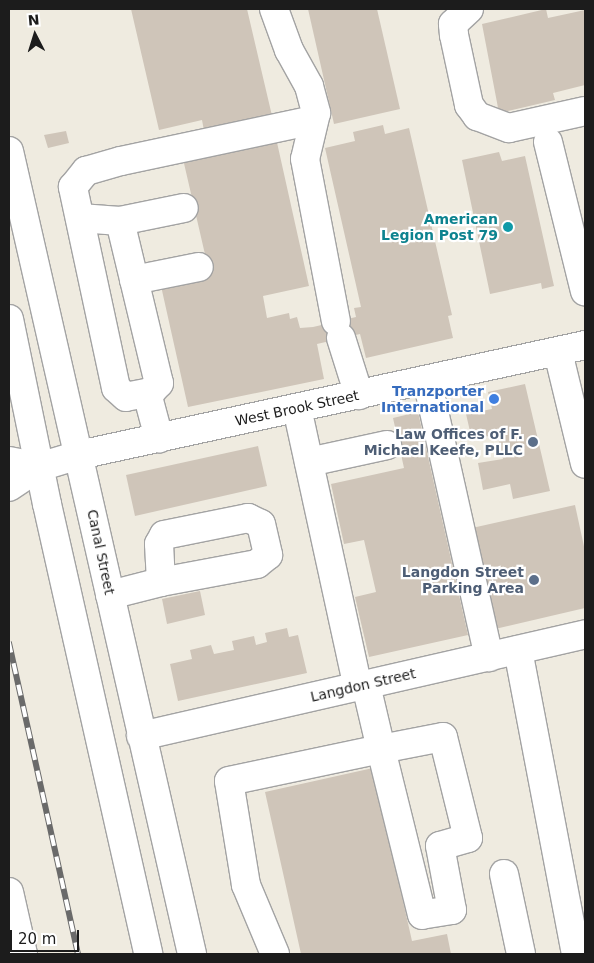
<!DOCTYPE html>
<html>
<head>
<meta charset="utf-8">
<style>
  body { margin:0 }
  #map { position:relative; width:594px; height:963px; overflow:hidden; background:#efebe0; font-family:"DejaVu Sans",sans-serif }
  div>[style] { position:absolute }
  .building>* { inset:0; background:#cfc5b9 }
  .roads { filter:drop-shadow(1px 0 #a3a3a3) drop-shadow(-1px 0 #a3a3a3) drop-shadow(0 1px #a3a3a3) drop-shadow(0 -1px #a3a3a3) }
  .minor>* { height:28px; margin:-14px; padding:0 14px; transform-origin:14px; border-radius:14px; background:#fff }
  .rail>* { height:5.5px; margin-top:-2.75px; transform-origin:0; background:repeating-linear-gradient(90deg,#fff 0 11px,#6a6a6a 0 22px); box-sizing:border-box; border-block:1px solid #6a6a6a }
  .dots>* { width:14px; height:14px; translate:-50% -50%; box-sizing:border-box; border:2px solid #fff; border-radius:50% }
  span { translate:-50% -50%; white-space:nowrap; text-align:center; line-height:1.15; -webkit-text-stroke:4.5px #fff; paint-order:stroke }
  .culture-label { font-size:14px; color:#0d838f; font-weight:700 }
  .right { translate:-100% -50%; text-align:right }
  .shop-label { font-size:14px; color:#366cbe; font-weight:700 }
  .street-label { font-size:14px; color:#1c1c1c }
  .service-label { font-size:14px; color:#4e5e75; font-weight:700 }
  .frame { position:absolute; inset:0; border:10px solid #1c1c1c; pointer-events:none }
  .north { position:absolute; left:10px; top:10px; width:50px; height:50px; -webkit-text-stroke:4px #fff; paint-order:stroke; rotate:355deg; font-size:14px; font-weight:700; line-height:20px; text-align:center; color:#1c1c1c }
  .north::after { content:''; display:block; margin:auto; width:18px; height:22px; background:#1c1c1c; clip-path:polygon(50% 0,100% 100%,50% 72%,0 100%) }
  .scale { position:absolute; left:10px; top:930px; width:69px; height:22px; box-sizing:border-box; border:2px solid #1c1c1c; border-top:0; padding-left:6px; font-size:15px; line-height:18px; white-space:nowrap; color:#1c1c1c; -webkit-text-stroke:4px #fff; paint-order:stroke }
</style>
</head>
<body>
<div id="map">
  <div class="building">
    <div style="clip-path:polygon(131px 9px,247px 9px,273px 120px,205px 136px,202px 120px,159px 130px)"></div>
    <div style="clip-path:polygon(308px 9px,377px 9px,400px 109px,334px 124px)"></div>
    <div style="clip-path:polygon(546px 9px,548px 18px,585px 10px,585px 85px,553px 93px,555px 100px,499px 113px,482px 24px)"></div>
    <div style="clip-path:polygon(383px 125px,385px 134px,409px 128px,452px 315px,448px 316px,453px 338px,366px 358px,360px 334px,317px 344px,324px 379px,188px 407px,161px 286px,210px 276px,183px 159px,276px 138px,309px 286px,263px 296px,267px 318px,289px 313px,290px 319px,297px 317px,300px 328px,313px 327px,356px 317px,354px 308px,361px 307px,325px 148px,355px 141px,353px 132px)"></div>
    <div style="clip-path:polygon(66px 131px,69px 143px,48px 148px,44px 135px)"></div>
    <div style="clip-path:polygon(499px 152px,502px 161px,525px 156px,554px 286px,542px 289px,541px 283px,490px 294px,462px 160px)"></div>
    <div style="clip-path:polygon(525px 384px,550px 491px,513px 499px,510px 484px,483px 490px,478px 463px,503px 459px,497px 434px,472px 440px,466px 414px,492px 409px,488px 392px)"></div>
    <div style="clip-path:polygon(418px 412px,468px 635px,369px 657px,355px 597px,376px 592px,364px 540px,344px 544px,331px 484px,404px 468px,393px 418px)"></div>
    <div style="clip-path:polygon(258px 446px,267px 486px,135px 516px,126px 475px)"></div>
    <div style="clip-path:polygon(575px 505px,585px 551px,585px 608px,495px 629px,472px 528px)"></div>
    <div style="clip-path:polygon(200px 591px,205px 615px,167px 624px,162px 599px)"></div>
    <div style="clip-path:polygon(287px 628px,289px 637px,298px 635px,307px 673px,178px 701px,170px 664px,192px 659px,190px 650px,211px 645px,214px 654px,234px 650px,232px 641px,254px 636px,256px 645px,267px 642px,265px 633px)"></div>
    <div style="clip-path:polygon(373px 768px,412px 941px,447px 934px,451px 954px,301px 954px,265px 792px)"></div>
  </div>
  <div class="roads">
    <div class="minor">
      <div style="left:274px;top:9px;width:44px;rotate:69.9deg"></div>
      <div style="left:289px;top:50px;width:41px;rotate:60.9deg"></div>
      <div style="left:309px;top:86px;width:28px;rotate:75deg"></div>
      <div style="left:316px;top:113px;width:47px;rotate:103.4deg"></div>
      <div style="left:305px;top:159px;width:165px;rotate:79.2deg"></div>
      <div style="left:469px;top:9px;width:22px;rotate:137deg"></div>
      <div style="left:453px;top:24px;width:11px;rotate:85deg"></div>
      <div style="left:454px;top:35px;width:72px;rotate:77.9deg"></div>
      <div style="left:469px;top:105px;width:14px;rotate:54deg"></div>
      <div style="left:477px;top:116px;width:34px;rotate:21deg"></div>
      <div style="left:509px;top:128px;width:78px;rotate:-12.6deg"></div>
      <div style="left:548px;top:142px;width:154px;rotate:76.1deg"></div>
      <div style="left:9px;top:151px;width:824px;rotate:77.16deg"></div>
      <div style="left:80px;top:218px;width:40px;rotate:4.3deg"></div>
      <div style="left:120px;top:221px;width:167px;rotate:76.5deg"></div>
      <div style="left:159px;top:383px;width:12px;rotate:132deg"></div>
      <div style="left:151px;top:392px;width:25px;rotate:169deg"></div>
      <div style="left:126px;top:397px;width:13px;rotate:-138deg"></div>
      <div style="left:116px;top:388px;width:206px;rotate:-102.1deg"></div>
      <div style="left:73px;top:187px;width:21px;rotate:-51deg"></div>
      <div style="left:86px;top:171px;width:36px;rotate:-16deg"></div>
      <div style="left:121px;top:161px;width:197px;rotate:-12deg"></div>
      <div style="left:120px;top:221px;width:65px;rotate:-11.5deg"></div>
      <div style="left:134px;top:280px;width:66px;rotate:-11.3deg"></div>
      <div style="left:9px;top:319px;width:189px;rotate:78.4deg"></div>
      <div style="left:47px;top:504px;width:461px;rotate:77.3deg"></div>
      <div style="left:341px;top:338px;width:60px;rotate:72.5deg"></div>
      <div style="left:558px;top:352px;width:115px;rotate:76.4deg"></div>
      <div style="left:427px;top:380px;width:284px;rotate:77.4deg"></div>
      <div style="left:147px;top:393px;width:47px;rotate:75.1deg"></div>
      <div style="left:297px;top:408px;width:286px;rotate:77.7deg"></div>
      <div style="left:9px;top:461px;width:31px;rotate:11deg"></div>
      <div style="left:309px;top:462px;width:80px;rotate:-12.3deg"></div>
      <div style="left:9px;top:487px;width:36px;rotate:-34deg"></div>
      <div style="left:39px;top:467px;width:42px;rotate:-16.7deg"></div>
      <div style="left:79px;top:455px;width:518px;rotate:-12.26deg"></div>
      <div style="left:110px;top:595px;width:53px;rotate:-14.3deg"></div>
      <div style="left:161px;top:582px;width:38px;rotate:-93deg"></div>
      <div style="left:159px;top:544px;width:10px;rotate:-61deg"></div>
      <div style="left:164px;top:535px;width:86px;rotate:-11.4deg"></div>
      <div style="left:248px;top:518px;width:14px;rotate:25deg"></div>
      <div style="left:261px;top:524px;width:32px;rotate:77deg"></div>
      <div style="left:268px;top:555px;width:14px;rotate:141deg"></div>
      <div style="left:257px;top:564px;width:98px;rotate:169.4deg"></div>
      <div style="left:518px;top:650px;width:309px;rotate:79.2deg"></div>
      <div style="left:141px;top:736px;width:456px;rotate:-12.9deg"></div>
      <div style="left:443px;top:737px;width:104px;rotate:76.1deg"></div>
      <div style="left:468px;top:838px;width:29px;rotate:164deg"></div>
      <div style="left:440px;top:846px;width:65px;rotate:79.4deg"></div>
      <div style="left:452px;top:910px;width:30px;rotate:171deg"></div>
      <div style="left:422px;top:915px;width:171px;rotate:-103.9deg"></div>
      <div style="left:381px;top:749px;width:63px;rotate:-11deg"></div>
      <div style="left:504px;top:874px;width:82px;rotate:78deg"></div>
      <div style="left:9px;top:892px;width:64px;rotate:77.3deg"></div>
      <div style="left:275px;top:954px;width:75px;rotate:-112.8deg"></div>
      <div style="left:246px;top:885px;width:105px;rotate:-99.3deg"></div>
      <div style="left:229px;top:781px;width:155px;rotate:-11.9deg"></div>
      <div style="left:381px;top:749px;width:66px;rotate:-103.2deg"></div>
    </div>
  </div>
  <div class="rail">
    <div style="left:9px;top:642px;width:320px;rotate:77.5deg"></div>
  </div>
  <div class="dots">
    <div style="left:508px;top:227px;background:#0f9aa8"></div>
    <div style="left:494px;top:399px;background:#3f7fe0"></div>
    <div style="left:533px;top:442px;background:#5c6f8a"></div>
    <div style="left:534px;top:580px;background:#5c6f8a"></div>
  </div>
  <div class="culture-label">
    <span class="right" style="left:498px;top:227px">American<br>Legion Post 79</span>
  </div>
  <div class="shop-label">
    <span class="right" style="left:484px;top:399px">Tranzporter<br>International</span>
  </div>
  <div class="street-label">
    <span style="left:297px;top:408px;rotate:-12deg">West Brook Street</span>
    <span style="left:101px;top:552px;rotate:78deg">Canal Street</span>
    <span style="left:363px;top:685px;rotate:-13deg">Langdon Street</span>
  </div>
  <div class="service-label">
    <span class="right" style="left:523px;top:442px">Law Offices of F.<br>Michael Keefe, PLLC</span>
    <span class="right" style="left:524px;top:580px">Langdon Street<br>Parking Area</span>
  </div>
  <div class="frame"></div>
  <div class="north">N</div>
  <div class="scale">20 m</div>
</div>
</body>
</html>
